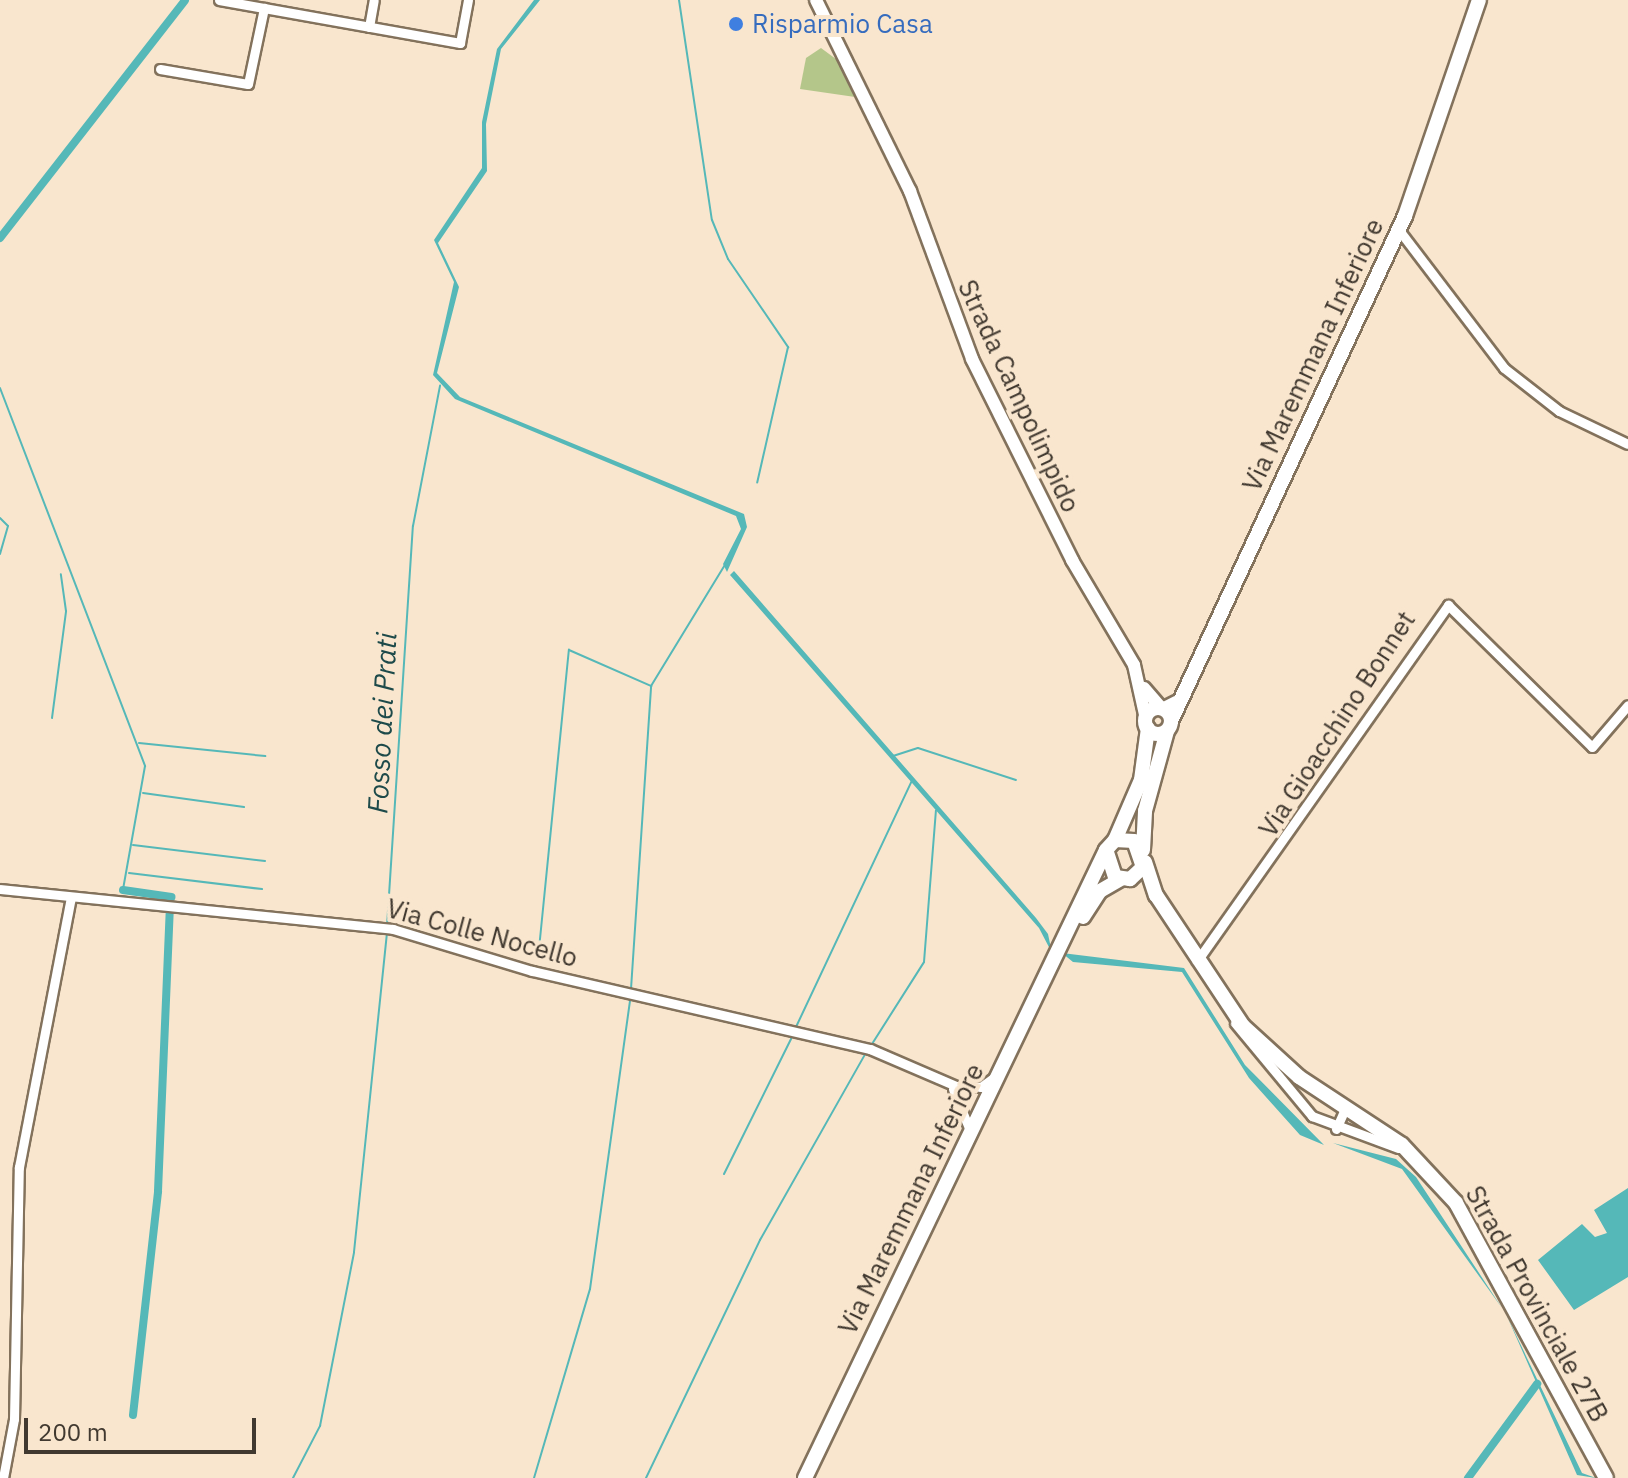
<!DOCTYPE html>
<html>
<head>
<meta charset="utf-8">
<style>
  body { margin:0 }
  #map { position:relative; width:1628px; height:1478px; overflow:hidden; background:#f9e6ce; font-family:"IBM Plex Sans",sans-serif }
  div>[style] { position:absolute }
  .green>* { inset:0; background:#b4c68a }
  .water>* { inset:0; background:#55b8b8 }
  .stream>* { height:2px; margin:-1px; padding:0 1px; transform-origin:1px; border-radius:1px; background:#55b8b8 }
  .canal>* { height:8px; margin:-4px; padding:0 4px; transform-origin:4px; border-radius:4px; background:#55b8b8 }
  .roads { filter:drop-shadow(2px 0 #83725c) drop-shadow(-2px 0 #83725c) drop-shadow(0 2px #83725c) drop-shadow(0 -2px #83725c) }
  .minor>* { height:9px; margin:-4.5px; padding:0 4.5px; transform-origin:4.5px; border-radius:4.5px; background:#fff }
  .tertiary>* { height:12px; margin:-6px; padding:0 6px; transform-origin:6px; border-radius:6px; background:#fff }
  .secondary>* { height:14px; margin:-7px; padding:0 7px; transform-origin:7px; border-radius:7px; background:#fff }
  .secondary>.ring { margin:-7px; padding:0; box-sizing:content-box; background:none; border:14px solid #fff; border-radius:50% }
  .dots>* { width:22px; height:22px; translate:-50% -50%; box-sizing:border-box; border:4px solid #f9e6ce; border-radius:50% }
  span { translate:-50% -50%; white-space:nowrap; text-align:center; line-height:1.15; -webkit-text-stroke:8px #f9e6ce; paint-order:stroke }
  .shop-label { font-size:26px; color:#366cbe }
  .left { translate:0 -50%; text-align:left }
  .street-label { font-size:26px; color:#413930 }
  .water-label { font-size:28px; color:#1d4a4a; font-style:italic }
  .scale { position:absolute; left:24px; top:1418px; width:232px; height:36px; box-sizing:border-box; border:4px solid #413930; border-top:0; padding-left:10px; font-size:24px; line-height:28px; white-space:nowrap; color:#413930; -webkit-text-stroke:6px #f9e6ce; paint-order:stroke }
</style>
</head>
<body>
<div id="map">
  <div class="green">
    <div style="clip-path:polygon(821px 48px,844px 65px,862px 98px,800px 89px,806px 58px)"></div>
  </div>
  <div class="water">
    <div style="clip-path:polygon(534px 0,540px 0,501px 49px,486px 124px,487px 171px,438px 243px,459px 287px,437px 373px,460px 397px,744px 514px,747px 527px,727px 572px,723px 564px,741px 529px,736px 516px,455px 399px,433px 375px,454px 282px,434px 240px,482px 168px,482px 122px,497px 49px)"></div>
    <div style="clip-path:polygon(734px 571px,1036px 918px,1048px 934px,1052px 953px,1039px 928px,730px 575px)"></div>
    <div style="clip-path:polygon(1062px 953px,1184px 968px,1245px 1065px,1324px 1145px,1300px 1135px,1249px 1078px,1182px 972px,1073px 962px)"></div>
    <div style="clip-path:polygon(1333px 1143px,1396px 1159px,1416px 1177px,1502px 1308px,1402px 1169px)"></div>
    <div style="clip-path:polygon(1628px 1188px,1628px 1277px,1574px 1310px,1538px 1260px,1582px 1224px,1595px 1237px,1607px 1233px,1594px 1210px)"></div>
    <div style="clip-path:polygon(1506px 1314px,1582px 1473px,1596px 1478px,1577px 1475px)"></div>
  </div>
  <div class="stream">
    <div style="left:679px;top:0;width:222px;rotate:81.5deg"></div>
    <div style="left:712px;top:220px;width:42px;rotate:67.7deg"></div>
    <div style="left:728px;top:259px;width:107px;rotate:55.7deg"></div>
    <div style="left:788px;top:347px;width:139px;rotate:102.8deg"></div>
    <div style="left:0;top:388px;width:405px;rotate:69deg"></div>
    <div style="left:145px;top:766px;width:126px;rotate:100.1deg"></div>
    <div style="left:0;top:518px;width:11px;rotate:45deg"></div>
    <div style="left:8px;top:526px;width:29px;rotate:106deg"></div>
    <div style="left:52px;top:718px;width:108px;rotate:-82.5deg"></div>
    <div style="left:66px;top:611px;width:37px;rotate:-98deg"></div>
    <div style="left:139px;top:743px;width:127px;rotate:5.9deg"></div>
    <div style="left:893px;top:756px;width:26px;rotate:-18deg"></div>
    <div style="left:918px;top:748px;width:103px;rotate:18.1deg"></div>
    <div style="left:143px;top:793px;width:102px;rotate:7.9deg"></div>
    <div style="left:133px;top:845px;width:133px;rotate:6.9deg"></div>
    <div style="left:129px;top:873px;width:134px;rotate:6.9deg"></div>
    <div style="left:387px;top:926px;width:401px;rotate:-86.3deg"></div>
    <div style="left:413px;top:526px;width:143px;rotate:-79.1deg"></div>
    <div style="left:539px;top:949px;width:301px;rotate:-84.3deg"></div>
    <div style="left:569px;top:650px;width:90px;rotate:23.7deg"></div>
    <div style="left:631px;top:989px;width:304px;rotate:-86.2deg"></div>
    <div style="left:651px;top:686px;width:142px;rotate:-58.6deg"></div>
    <div style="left:796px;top:1027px;width:272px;rotate:-64.8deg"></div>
    <div style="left:872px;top:1044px;width:97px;rotate:-57.6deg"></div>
    <div style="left:924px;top:962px;width:152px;rotate:-85.5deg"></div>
    <div style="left:724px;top:1174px;width:151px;rotate:-63.6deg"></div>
    <div style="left:293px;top:1478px;width:59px;rotate:-62.6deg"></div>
    <div style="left:320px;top:1426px;width:177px;rotate:-78.9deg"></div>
    <div style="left:354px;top:1252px;width:322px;rotate:-84.1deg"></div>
    <div style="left:534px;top:1478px;width:197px;rotate:-73.5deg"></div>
    <div style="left:590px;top:1289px;width:293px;rotate:-82.1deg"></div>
    <div style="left:646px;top:1478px;width:264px;rotate:-64.4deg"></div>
    <div style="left:760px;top:1240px;width:215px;rotate:-60.5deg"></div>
  </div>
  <div class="canal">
    <div style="left:0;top:238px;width:301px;rotate:-52.1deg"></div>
    <div style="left:123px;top:890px;width:49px;rotate:8.3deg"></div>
    <div style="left:133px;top:1415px;width:225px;rotate:-83.6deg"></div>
    <div style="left:158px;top:1191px;width:287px;rotate:-87.6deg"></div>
    <div style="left:1468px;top:1478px;width:117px;rotate:-53.7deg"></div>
  </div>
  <div class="roads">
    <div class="minor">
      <div style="left:219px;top:0;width:245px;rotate:10.1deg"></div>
      <div style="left:460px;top:43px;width:44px;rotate:-79.5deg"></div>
      <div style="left:369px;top:27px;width:27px;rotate:-80deg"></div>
      <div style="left:160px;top:69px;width:89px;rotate:9.7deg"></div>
      <div style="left:248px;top:84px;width:78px;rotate:-78.1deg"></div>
      <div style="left:1399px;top:230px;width:173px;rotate:52.7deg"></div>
      <div style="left:1504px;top:368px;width:70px;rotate:38deg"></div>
      <div style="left:1559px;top:411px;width:76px;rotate:25.6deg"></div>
      <div style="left:0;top:889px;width:395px;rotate:5.8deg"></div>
      <div style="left:393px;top:929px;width:145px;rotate:16.8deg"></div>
      <div style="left:532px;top:971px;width:347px;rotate:13deg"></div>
      <div style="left:870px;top:1049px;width:94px;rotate:23.3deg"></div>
      <div style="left:956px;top:1086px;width:25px;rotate:2deg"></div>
      <div style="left:981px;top:1087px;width:17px;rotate:-36deg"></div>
      <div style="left:1197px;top:961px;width:436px;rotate:-54.8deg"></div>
      <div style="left:1448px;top:605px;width:202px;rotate:44.6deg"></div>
      <div style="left:1592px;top:747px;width:55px;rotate:-49.4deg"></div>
      <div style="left:1235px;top:1023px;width:121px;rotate:50.4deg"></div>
      <div style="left:1312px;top:1116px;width:92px;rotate:20.4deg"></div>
      <div style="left:953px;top:1089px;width:42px;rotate:67.7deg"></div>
      <div style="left:1336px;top:1129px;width:24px;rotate:-66deg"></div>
      <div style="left:3px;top:1478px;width:60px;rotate:-79.4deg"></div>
      <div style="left:14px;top:1419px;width:252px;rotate:-88.9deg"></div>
      <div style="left:19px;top:1167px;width:275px;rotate:-79.1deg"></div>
    </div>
    <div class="tertiary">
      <div style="left:816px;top:0;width:213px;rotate:63.8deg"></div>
      <div style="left:910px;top:191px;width:179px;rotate:69.7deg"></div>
      <div style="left:972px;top:359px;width:225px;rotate:63.5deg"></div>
      <div style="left:1072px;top:560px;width:122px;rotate:59.4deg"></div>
      <div style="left:1134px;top:665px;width:55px;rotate:77.5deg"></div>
      <div style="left:1144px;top:688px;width:28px;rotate:49deg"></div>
      <div style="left:1162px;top:709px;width:16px;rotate:-27deg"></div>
    </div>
    <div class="secondary">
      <div class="ring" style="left:1145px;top:708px;width:12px;height:12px"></div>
      <div style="left:1171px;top:721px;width:557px;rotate:-65.14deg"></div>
      <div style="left:1405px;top:216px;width:228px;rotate:-71.1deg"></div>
      <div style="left:1115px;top:840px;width:65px;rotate:-66.6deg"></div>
      <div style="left:1141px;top:780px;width:52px;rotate:-82.3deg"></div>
      <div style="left:1143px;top:850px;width:39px;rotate:-87deg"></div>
      <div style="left:1145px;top:811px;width:83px;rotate:-74.6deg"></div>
      <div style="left:1145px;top:862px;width:35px;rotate:72deg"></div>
      <div style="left:1156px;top:895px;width:157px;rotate:56.4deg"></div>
      <div style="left:1243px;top:1026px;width:76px;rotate:42.3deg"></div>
      <div style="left:1299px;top:1077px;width:123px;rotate:33.4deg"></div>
      <div style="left:1402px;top:1145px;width:79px;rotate:47deg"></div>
      <div style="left:1456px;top:1203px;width:313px;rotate:61.4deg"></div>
      <div style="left:1083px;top:917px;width:31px;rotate:-57deg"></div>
      <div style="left:1100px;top:891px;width:24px;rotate:-30deg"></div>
      <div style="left:805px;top:1478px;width:696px;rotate:-64.39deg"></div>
      <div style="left:1106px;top:850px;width:13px;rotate:-48deg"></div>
      <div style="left:1115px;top:840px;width:19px;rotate:3deg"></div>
      <div style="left:1134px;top:841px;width:28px;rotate:71deg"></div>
      <div style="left:1143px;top:867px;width:18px;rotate:137deg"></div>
      <div style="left:1130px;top:879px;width:15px;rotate:-172deg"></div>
      <div style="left:1115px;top:877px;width:28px;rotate:-108deg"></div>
    </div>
  </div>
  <div class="dots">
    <div style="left:736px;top:24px;background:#3f7fe0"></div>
  </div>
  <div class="shop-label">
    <span class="left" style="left:752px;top:24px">Risparmio Casa</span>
  </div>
  <div class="street-label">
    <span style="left:1313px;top:355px;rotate:-65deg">Via Maremmana Inferiore</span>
    <span style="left:1019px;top:396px;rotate:65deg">Strada Campolimpido</span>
    <span style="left:1337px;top:724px;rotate:-57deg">Via Gioacchino Bonnet</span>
    <span style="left:482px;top:933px;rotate:15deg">Via Colle Nocello</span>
    <span style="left:911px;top:1199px;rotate:-64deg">Via Maremmana Inferiore</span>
    <span style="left:1537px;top:1304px;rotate:61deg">Strada Provinciale 27B</span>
  </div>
  <div class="water-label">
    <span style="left:382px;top:723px;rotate:-87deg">Fosso dei Prati</span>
  </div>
  <div class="scale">200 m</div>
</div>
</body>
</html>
